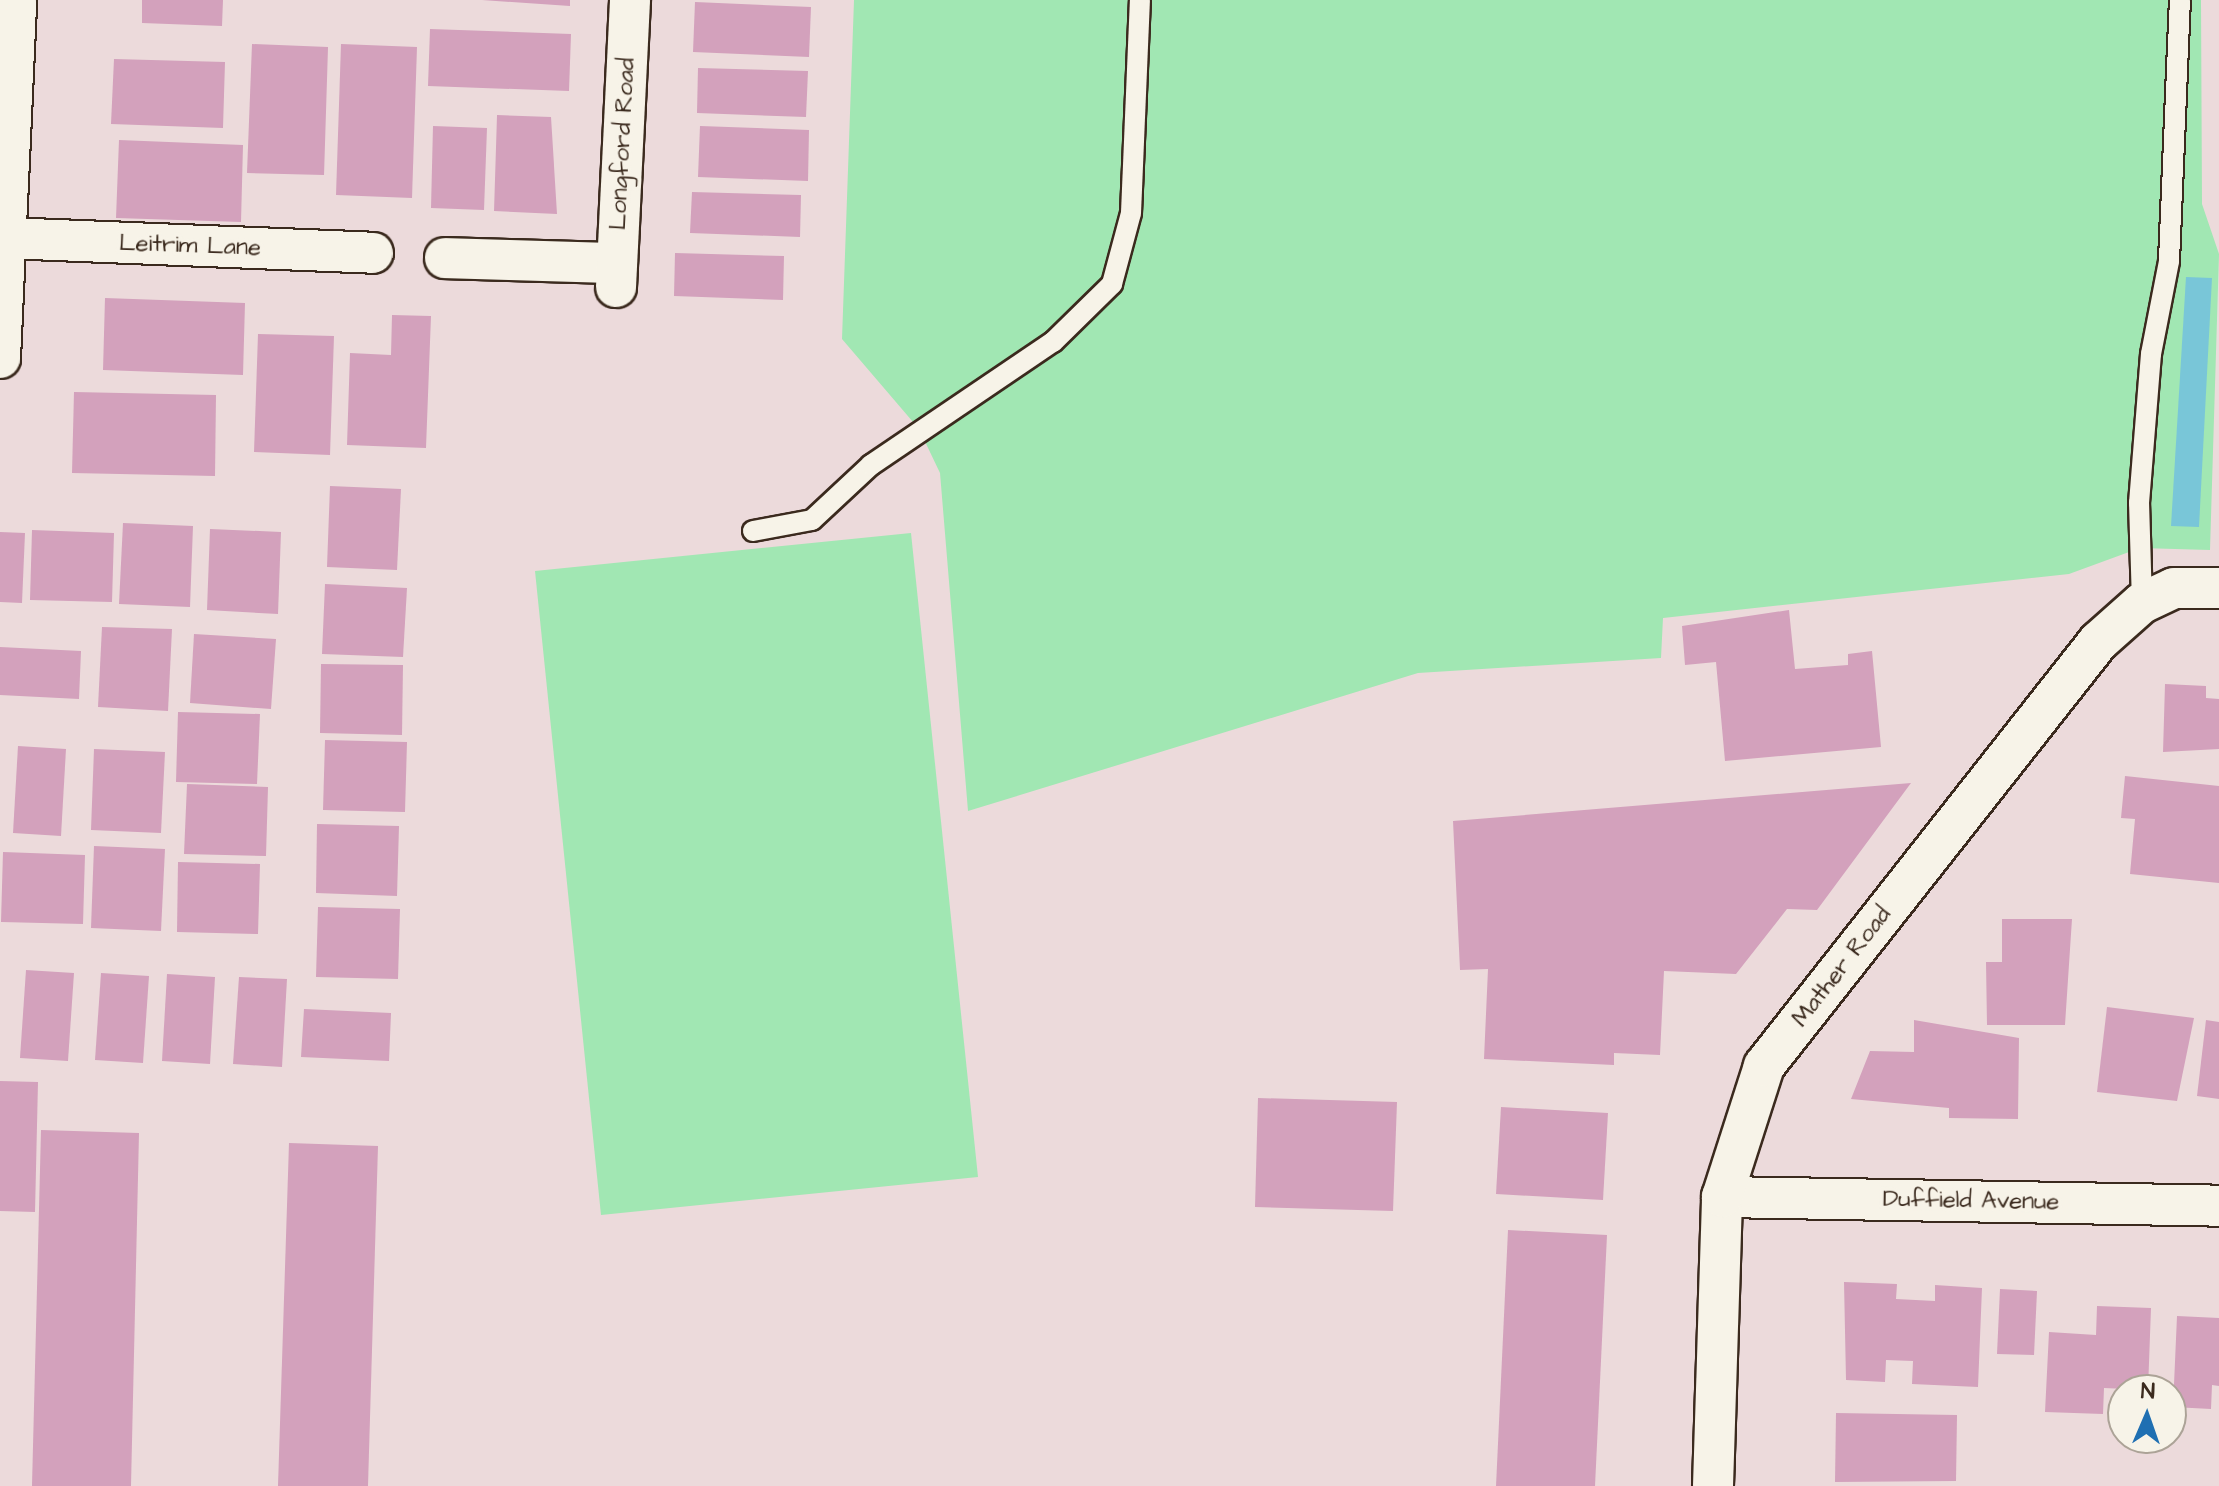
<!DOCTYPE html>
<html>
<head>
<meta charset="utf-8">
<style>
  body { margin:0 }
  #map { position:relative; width:2219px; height:1486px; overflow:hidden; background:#ecdadb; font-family:"Architects Daughter",sans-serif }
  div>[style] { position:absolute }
  .green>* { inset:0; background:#a1e7b3 }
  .water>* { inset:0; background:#79c6d8 }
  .building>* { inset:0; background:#d3a1bc }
  .roads { filter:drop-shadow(2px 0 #3b2a1e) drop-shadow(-2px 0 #3b2a1e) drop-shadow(0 2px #3b2a1e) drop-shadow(0 -2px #3b2a1e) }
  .service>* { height:20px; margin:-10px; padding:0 10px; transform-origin:10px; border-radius:10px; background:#f7f3e8 }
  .minor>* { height:40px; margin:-20px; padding:0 20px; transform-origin:20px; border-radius:20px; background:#f7f3e8 }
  span { translate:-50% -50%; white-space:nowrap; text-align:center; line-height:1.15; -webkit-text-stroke:7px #f7f3e8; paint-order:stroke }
  .street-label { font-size:24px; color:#3b2a1e }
  .north { position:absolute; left:2107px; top:1374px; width:80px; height:80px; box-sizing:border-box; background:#f7f3e8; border:2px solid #aca397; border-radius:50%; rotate:2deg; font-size:22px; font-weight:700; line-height:32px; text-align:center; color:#3b2a1e }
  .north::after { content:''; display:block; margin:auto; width:28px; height:36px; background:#1f6fb2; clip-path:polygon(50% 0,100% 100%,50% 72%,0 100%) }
</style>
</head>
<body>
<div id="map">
  <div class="green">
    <div style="clip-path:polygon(854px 0,2201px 0,2202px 204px,2219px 254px,2210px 550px,2140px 548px,2069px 574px,1663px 618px,1661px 658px,1418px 673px,968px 811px,940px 473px,919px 429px,842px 339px)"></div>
    <div style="clip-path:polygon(911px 533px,978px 1177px,601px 1215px,535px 571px)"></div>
  </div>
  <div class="water">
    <div style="clip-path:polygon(2186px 277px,2212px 278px,2199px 527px,2171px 526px)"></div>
  </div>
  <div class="building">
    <div style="clip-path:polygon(142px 0,223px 0,222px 26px,142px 23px)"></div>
    <div style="clip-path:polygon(482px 0,570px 0,570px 6px)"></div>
    <div style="clip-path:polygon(695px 2px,811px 7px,809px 57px,693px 52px)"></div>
    <div style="clip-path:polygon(430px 29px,571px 34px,569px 91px,428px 86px)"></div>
    <div style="clip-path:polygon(252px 44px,328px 47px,324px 175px,247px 173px)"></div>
    <div style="clip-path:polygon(341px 44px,417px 47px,412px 198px,336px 195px)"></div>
    <div style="clip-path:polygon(114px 59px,225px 62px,223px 128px,111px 124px)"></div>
    <div style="clip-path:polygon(698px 68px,808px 71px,806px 117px,697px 113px)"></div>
    <div style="clip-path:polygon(497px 115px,551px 117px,557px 214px,494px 211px)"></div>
    <div style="clip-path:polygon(433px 126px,487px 128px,484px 210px,431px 208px)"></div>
    <div style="clip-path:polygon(700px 126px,809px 130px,808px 181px,698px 177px)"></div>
    <div style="clip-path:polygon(119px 140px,243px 145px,241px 222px,116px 218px)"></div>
    <div style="clip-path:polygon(692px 192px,801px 195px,800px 237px,690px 233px)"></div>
    <div style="clip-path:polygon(675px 253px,784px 256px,783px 300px,674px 296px)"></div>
    <div style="clip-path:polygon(105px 298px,245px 303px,243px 375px,103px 370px)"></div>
    <div style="clip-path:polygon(392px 315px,431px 316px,426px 448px,347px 445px,350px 353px,391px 355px)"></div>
    <div style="clip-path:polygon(258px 334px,334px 336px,330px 455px,254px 452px)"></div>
    <div style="clip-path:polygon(74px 392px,216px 395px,215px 476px,72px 473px)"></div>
    <div style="clip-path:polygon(330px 486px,401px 489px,397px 570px,327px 567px)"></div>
    <div style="clip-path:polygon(123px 523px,193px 526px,190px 607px,119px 604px)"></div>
    <div style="clip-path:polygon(210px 529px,281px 532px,278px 614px,207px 610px)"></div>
    <div style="clip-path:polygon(32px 530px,114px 533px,112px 602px,30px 600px)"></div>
    <div style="clip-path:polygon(0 532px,25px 533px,22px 603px,0 602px)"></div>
    <div style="clip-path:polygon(325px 584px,407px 588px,403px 657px,322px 654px)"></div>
    <div style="clip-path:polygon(1789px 610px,1795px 669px,1848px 665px,1848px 654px,1872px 651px,1881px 747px,1725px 761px,1716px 662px,1685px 665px,1682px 626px)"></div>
    <div style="clip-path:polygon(102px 627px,172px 629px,168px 711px,98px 707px)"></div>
    <div style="clip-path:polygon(194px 634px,276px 639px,271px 709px,190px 703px)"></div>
    <div style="clip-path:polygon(0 647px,81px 651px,79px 699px,0 695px)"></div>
    <div style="clip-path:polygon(321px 664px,403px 665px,402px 735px,320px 733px)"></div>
    <div style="clip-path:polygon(2165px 684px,2206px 686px,2206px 698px,2219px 699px,2219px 749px,2163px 752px)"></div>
    <div style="clip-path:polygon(178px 712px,260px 714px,257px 784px,176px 782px)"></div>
    <div style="clip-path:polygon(325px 740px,407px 742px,405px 812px,323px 810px)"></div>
    <div style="clip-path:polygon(18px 746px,66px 749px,61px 836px,13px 833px)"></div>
    <div style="clip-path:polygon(94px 749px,165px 752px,161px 833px,91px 830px)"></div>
    <div style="clip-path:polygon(2125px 776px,2219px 786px,2219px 883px,2130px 874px,2135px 819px,2121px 818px)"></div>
    <div style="clip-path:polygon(1911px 783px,1817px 910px,1787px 909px,1736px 974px,1664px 971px,1660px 1055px,1614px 1053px,1614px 1065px,1484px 1059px,1488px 969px,1460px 970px,1453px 821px)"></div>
    <div style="clip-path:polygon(187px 784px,268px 787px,266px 856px,184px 854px)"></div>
    <div style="clip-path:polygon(317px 824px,399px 826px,397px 896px,316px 893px)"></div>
    <div style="clip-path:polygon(94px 846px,165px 849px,161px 931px,91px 928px)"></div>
    <div style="clip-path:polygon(3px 852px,85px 855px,83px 924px,1px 922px)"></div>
    <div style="clip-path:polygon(178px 862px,260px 864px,258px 934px,177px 932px)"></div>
    <div style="clip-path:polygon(318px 907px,400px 909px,398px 979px,316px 977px)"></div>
    <div style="clip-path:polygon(2002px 919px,2072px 919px,2065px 1025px,1987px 1025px,1986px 962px,2002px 962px)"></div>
    <div style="clip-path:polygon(26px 970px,74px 973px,68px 1061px,20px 1058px)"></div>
    <div style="clip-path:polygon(101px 973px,149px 976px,143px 1063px,95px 1060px)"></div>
    <div style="clip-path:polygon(167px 974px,215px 977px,210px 1064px,162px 1061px)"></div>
    <div style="clip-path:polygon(239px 977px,287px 979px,282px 1067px,233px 1064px)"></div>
    <div style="clip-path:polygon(2107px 1007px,2194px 1018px,2177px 1101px,2097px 1092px)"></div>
    <div style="clip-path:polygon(304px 1009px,391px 1013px,389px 1061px,301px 1057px)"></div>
    <div style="clip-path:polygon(1914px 1020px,2019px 1038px,2018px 1119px,1949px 1118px,1949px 1108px,1851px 1099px,1870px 1051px,1914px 1052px)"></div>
    <div style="clip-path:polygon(2206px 1020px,2219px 1022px,2219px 1099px,2197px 1096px)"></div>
    <div style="clip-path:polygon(0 1081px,38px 1082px,35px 1212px,0 1211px)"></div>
    <div style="clip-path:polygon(1258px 1098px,1397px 1102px,1393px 1211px,1255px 1207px)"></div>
    <div style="clip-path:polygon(1501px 1107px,1608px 1113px,1603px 1200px,1496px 1194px)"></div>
    <div style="clip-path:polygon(41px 1130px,139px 1133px,131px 1486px,32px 1486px)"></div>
    <div style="clip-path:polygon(289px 1143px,378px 1146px,368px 1486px,278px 1486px)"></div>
    <div style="clip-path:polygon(1508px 1230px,1607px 1235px,1595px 1486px,1496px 1486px)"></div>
    <div style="clip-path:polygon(1844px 1282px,1897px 1284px,1896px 1299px,1935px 1301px,1935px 1285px,1982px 1288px,1978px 1387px,1912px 1384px,1913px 1361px,1886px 1360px,1885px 1382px,1846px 1380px)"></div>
    <div style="clip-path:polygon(2000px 1289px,2037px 1291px,2034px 1355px,1997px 1354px)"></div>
    <div style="clip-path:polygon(2097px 1306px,2151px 1308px,2148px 1390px,2104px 1388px,2103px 1414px,2045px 1412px,2049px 1332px,2096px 1335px)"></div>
    <div style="clip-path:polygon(2177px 1316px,2219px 1318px,2219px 1386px,2212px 1385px,2211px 1409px,2173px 1407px)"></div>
    <div style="clip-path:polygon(1836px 1413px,1957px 1415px,1956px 1481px,1835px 1482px)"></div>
  </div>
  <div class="roads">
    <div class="service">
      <div style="left:753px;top:531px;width:60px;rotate:-10.6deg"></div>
      <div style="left:812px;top:520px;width:81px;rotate:-43deg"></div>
      <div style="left:871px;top:465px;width:220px;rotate:-34.1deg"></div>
      <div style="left:1053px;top:342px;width:83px;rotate:-44.5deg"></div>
      <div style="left:1112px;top:284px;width:73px;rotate:-75deg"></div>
      <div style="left:1131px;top:213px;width:213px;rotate:-87.6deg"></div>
      <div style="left:2142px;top:603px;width:100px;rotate:-91.7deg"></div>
      <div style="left:2139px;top:503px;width:149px;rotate:-85.4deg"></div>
      <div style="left:2151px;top:354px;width:95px;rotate:-79deg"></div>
      <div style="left:2169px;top:261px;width:261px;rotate:-87.6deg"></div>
    </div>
    <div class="minor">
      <div style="left:6px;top:238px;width:367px;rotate:2.3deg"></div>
      <div style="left:445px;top:258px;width:171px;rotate:1.7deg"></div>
      <div style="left:616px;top:287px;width:287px;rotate:-87.2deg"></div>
      <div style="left:0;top:358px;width:358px;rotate:-87.4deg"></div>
      <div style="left:1722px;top:1197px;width:497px;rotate:1deg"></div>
      <div style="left:1713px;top:1486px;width:289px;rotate:-88.2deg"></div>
      <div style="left:1722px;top:1197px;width:138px;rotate:-72.2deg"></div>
      <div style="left:1764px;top:1066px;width:540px;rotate:-51.77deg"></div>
      <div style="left:2098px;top:642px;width:59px;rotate:-41.6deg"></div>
      <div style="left:2142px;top:603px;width:35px;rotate:-25deg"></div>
      <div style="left:2174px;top:588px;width:45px"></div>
    </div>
  </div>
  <div class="street-label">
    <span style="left:623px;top:144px;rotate:-87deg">Longford Road</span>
    <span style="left:190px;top:246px;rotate:2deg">Leitrim Lane</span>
    <span style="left:1842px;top:967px;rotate:-52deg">Mather Road</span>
    <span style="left:1971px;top:1201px;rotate:1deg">Duffield Avenue</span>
  </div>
  <div class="north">N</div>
</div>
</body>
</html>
